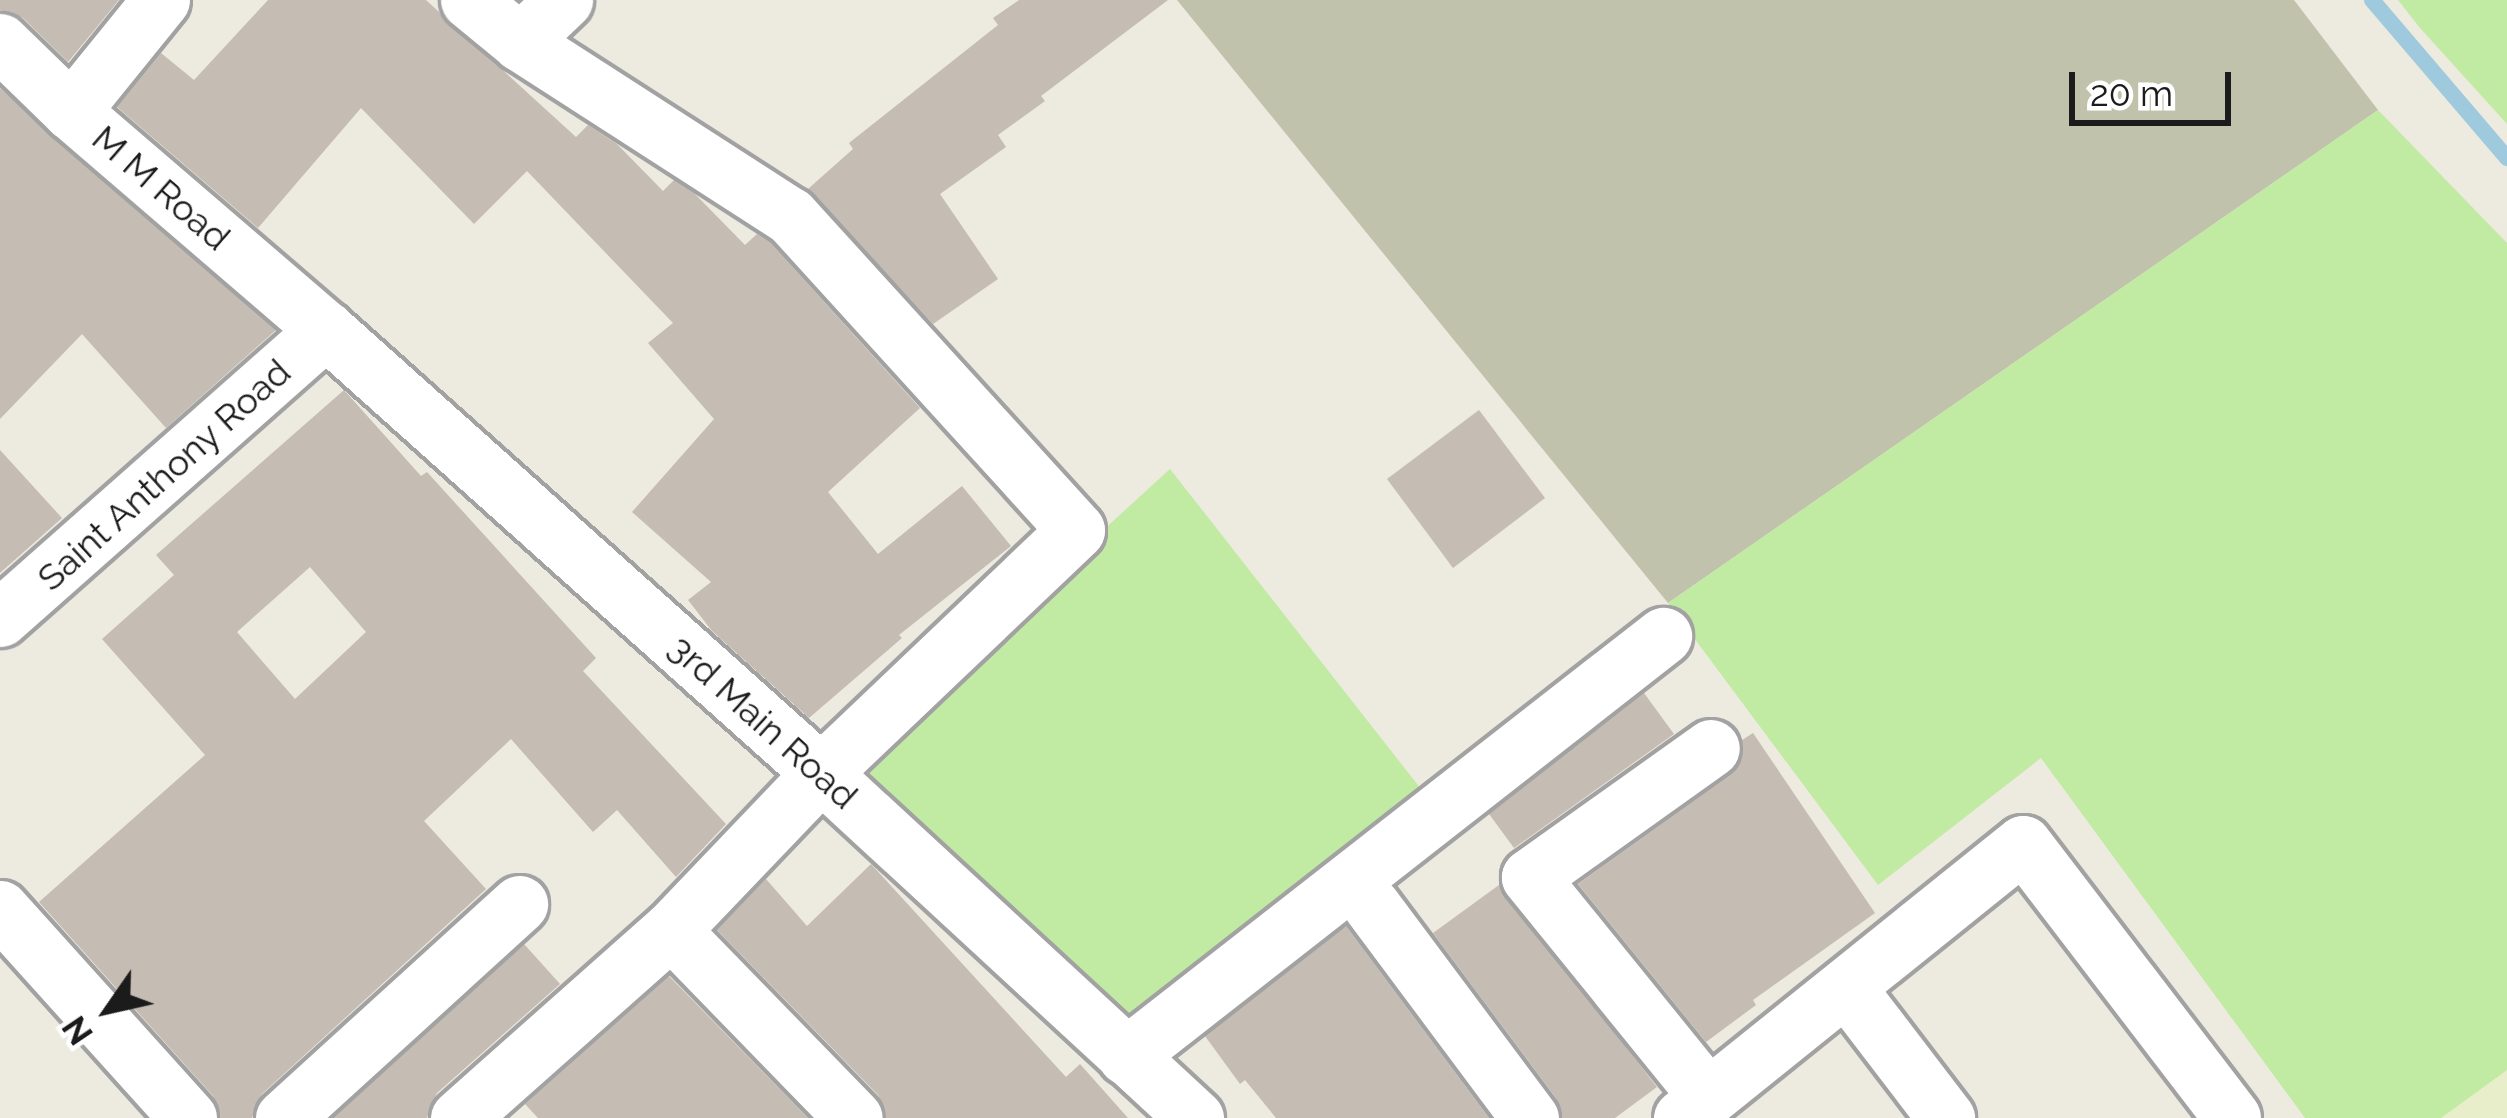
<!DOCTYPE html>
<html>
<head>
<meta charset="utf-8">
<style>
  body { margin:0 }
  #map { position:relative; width:2507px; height:1118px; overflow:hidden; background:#edeae0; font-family:Raleway,sans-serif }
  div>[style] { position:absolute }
  .construction>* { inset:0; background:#c0c2ac }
  .farmland>* { inset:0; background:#e8edca }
  .grass>* { inset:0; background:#c1eaa3 }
  .stream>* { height:16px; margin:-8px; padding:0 8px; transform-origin:8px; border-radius:8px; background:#9fcadd }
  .building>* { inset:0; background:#c5bcb3 }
  .roads { filter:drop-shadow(3px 0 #a2a2a2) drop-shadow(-3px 0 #a2a2a2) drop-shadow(0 3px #a2a2a2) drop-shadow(0 -3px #a2a2a2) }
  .street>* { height:57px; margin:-28.5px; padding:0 28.5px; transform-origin:28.5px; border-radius:28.5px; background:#fff }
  span { translate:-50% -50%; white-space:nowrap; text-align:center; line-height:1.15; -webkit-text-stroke:9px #fff; paint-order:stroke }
  .street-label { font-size:36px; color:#1b1b1b }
  .north { position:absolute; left:48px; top:950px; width:120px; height:120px; -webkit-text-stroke:9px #fff; paint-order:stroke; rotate:236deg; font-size:33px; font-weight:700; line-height:48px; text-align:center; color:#1b1b1b }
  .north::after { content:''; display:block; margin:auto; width:42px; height:54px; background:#1b1b1b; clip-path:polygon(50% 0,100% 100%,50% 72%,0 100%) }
  .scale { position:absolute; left:2069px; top:72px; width:162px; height:54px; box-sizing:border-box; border:6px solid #1b1b1b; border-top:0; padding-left:15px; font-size:36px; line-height:42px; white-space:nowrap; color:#1b1b1b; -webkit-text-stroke:9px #fff; paint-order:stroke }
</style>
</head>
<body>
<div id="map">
  <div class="construction">
    <div style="clip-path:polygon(1177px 0,2294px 0,2378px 110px,1668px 603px)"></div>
  </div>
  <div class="farmland">
    <div style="clip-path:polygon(2507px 1070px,2507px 1118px,2441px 1118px)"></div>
  </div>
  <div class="grass">
    <div style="clip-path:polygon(2398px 0,2507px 0,2507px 124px,2420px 28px)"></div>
    <div style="clip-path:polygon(2378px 110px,2507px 243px,2507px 1070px,2441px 1118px,2305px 1118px,2041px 758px,1878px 885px,1668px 603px)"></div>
    <div style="clip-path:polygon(1170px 469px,1421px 789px,1128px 1034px,845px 766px)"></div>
  </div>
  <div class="stream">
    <div style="left:2372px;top:0;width:208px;rotate:49.5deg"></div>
  </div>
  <div class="building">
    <div style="clip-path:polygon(0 0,119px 0,68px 62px,23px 18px,0 10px)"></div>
    <div style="clip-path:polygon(268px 0,426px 0,576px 137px,588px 125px,617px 144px,663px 191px,674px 180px,694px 193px,745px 245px,757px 234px,769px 241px,920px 408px,828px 492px,878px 554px,962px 486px,1011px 546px,899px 635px,902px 638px,809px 718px,712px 631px,688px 600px,711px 582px,632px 512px,714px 419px,648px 343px,673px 323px,527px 171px,474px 224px,361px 108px,258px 228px,117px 107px,161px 53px,194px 80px)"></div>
    <div style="clip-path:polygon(1019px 0,1168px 0,1041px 96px,1045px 101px,998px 135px,1006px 147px,940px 194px,998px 279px,933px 324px,808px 189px,853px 149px,849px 143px,998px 25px,993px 18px)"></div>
    <div style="clip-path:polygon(0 88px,276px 330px,166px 428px,82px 334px,0 419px)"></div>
    <div style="clip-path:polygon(evenodd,344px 390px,421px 476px,427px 472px,596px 658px,583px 671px,726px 824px,676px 877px,617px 810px,593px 832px,511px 739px,424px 821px,486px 889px,262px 1094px,252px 1118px,220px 1118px,213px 1096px,39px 902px,205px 755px,102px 639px,174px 575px,156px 555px,344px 390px,310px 567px,366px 632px,295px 699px,237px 632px,310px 567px)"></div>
    <div style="clip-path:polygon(1479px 410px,1545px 498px,1453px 568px,1387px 479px)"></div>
    <div style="clip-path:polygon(0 450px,62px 518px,0 573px)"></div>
    <div style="clip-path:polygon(1644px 693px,1674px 734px,1514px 848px,1489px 814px)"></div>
    <div style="clip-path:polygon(1753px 733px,1875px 913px,1753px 1000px,1756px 1005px,1706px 1042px,1578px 884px,1730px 775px,1741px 761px,1742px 740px)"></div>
    <div style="clip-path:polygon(871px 864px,1066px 1077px,1080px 1064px,1128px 1118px,886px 1118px,878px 1095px,717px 930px,766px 879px,807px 926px)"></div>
    <div style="clip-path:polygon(1499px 885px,1657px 1087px,1615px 1118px,1562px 1118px,1556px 1098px,1433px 933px)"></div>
    <div style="clip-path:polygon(1346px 926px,1489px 1118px,1276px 1118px,1245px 1080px,1240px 1084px,1205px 1036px)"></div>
    <div style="clip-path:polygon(524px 944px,560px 984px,437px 1093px,427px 1118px,333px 1118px)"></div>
    <div style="clip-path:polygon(669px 976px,808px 1118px,538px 1118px,525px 1104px)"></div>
  </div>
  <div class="roads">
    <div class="street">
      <div style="left:0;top:42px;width:99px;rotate:44.2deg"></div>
      <div style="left:71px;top:111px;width:336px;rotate:40.7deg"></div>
      <div style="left:326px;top:330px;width:664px;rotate:41.83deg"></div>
      <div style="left:821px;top:773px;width:509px;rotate:42.69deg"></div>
      <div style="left:520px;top:42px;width:61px;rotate:-43.7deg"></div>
      <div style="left:71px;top:111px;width:143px;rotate:-51deg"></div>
      <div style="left:0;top:618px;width:435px;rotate:-41.5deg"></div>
      <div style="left:1371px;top:905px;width:266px;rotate:53.3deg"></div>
      <div style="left:0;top:909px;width:281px;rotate:48deg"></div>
      <div style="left:671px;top:930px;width:262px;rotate:45.8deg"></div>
      <div style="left:1846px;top:987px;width:165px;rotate:52.6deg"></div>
      <div style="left:1126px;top:1056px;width:682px;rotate:-38.03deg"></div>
      <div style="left:1708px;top:1097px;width:283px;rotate:-129deg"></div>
      <div style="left:1530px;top:877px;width:222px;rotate:-35.5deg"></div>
      <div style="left:284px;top:1118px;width:318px;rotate:-42.3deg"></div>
      <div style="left:459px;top:1118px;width:283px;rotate:-41.6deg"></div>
      <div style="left:671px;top:930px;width:217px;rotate:-46.3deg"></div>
      <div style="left:821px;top:773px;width:352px;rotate:-43.6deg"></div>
      <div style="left:1076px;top:530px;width:425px;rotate:-132.3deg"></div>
      <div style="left:790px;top:216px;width:321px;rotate:-147.2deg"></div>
      <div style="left:520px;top:42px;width:66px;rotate:-140.5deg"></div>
      <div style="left:1682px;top:1118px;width:437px;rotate:-38.8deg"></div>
      <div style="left:2023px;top:844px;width:344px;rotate:52.6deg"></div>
    </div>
  </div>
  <div class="street-label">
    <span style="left:161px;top:188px;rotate:41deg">M M Road</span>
    <span style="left:164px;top:475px;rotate:-42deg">Saint Anthony Road</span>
    <span style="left:763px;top:722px;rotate:42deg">3rd Main Road</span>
  </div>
  <div class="north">N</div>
  <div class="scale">20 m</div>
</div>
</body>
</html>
